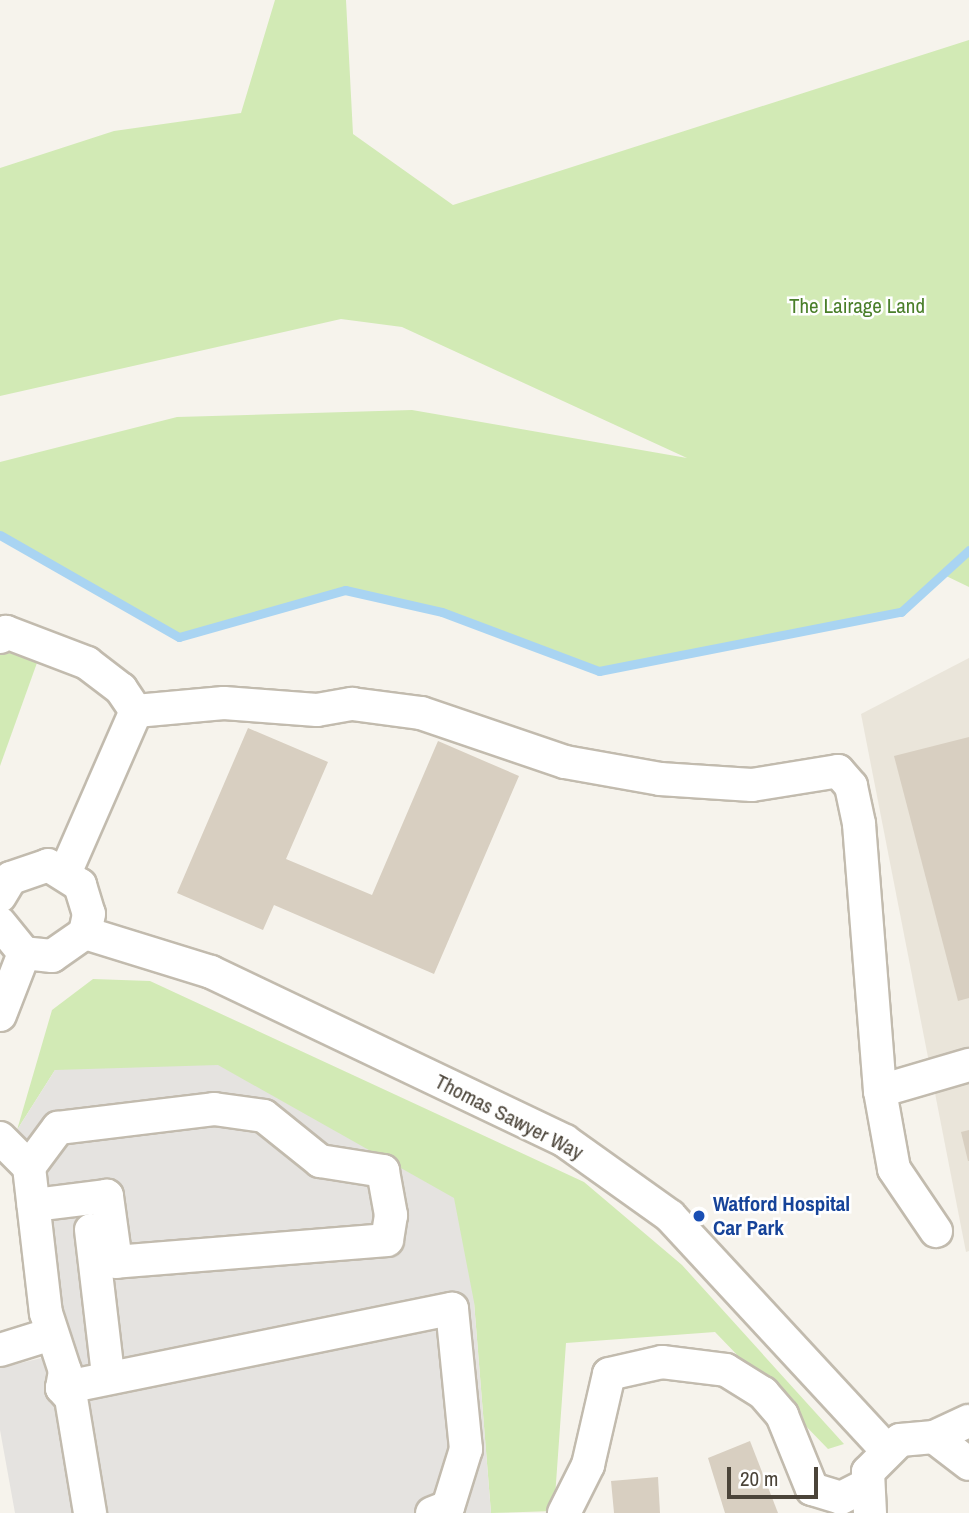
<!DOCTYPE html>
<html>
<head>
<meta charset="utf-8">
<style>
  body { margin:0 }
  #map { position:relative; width:969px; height:1513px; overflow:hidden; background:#f6f3ec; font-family:"Archivo Narrow",sans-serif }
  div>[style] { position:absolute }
  .residential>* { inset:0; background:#eae5da }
  .green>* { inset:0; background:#d2eab5 }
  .parking>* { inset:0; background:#e5e3e0 }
  .stream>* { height:9px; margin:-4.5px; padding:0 4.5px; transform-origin:4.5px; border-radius:4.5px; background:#a9d4f2 }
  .building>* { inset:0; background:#d8cfc1 }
  .roads { filter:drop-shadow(2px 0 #c2bbae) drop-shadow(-2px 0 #c2bbae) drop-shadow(0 2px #c2bbae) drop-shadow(0 -2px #c2bbae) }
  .minor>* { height:32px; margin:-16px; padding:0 16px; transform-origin:16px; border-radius:16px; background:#fff }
  .dots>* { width:19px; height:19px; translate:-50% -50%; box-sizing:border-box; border:4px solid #fff; border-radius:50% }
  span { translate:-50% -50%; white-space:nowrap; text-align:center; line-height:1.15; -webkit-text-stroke:5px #fff; paint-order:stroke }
  .park-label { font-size:21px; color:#4a7f2a }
  .street-label { font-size:21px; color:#4b4439 }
  .transit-label { font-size:21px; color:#164399; font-weight:700 }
  .left { translate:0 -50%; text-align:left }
  .scale { position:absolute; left:727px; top:1467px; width:91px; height:32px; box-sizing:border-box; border:4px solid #4b4439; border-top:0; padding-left:9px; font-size:21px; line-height:24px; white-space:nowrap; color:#4b4439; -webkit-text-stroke:5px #fff; paint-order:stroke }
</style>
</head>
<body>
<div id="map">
  <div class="residential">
    <div style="clip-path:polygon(969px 658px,969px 1251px,966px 1252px,861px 714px)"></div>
  </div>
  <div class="green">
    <div style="clip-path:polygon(275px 0,346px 0,353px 134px,453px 205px,969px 40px,969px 587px,942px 574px,901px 612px,599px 671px,442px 612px,345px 590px,179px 637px,0 535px,0 462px,177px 417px,412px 410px,687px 458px,402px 327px,341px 319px,0 396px,0 168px,114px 131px,241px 113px)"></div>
    <div style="clip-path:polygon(0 648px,38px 660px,0 766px)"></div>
    <div style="clip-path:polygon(93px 979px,150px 981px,584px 1182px,682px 1265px,844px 1444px,828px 1449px,715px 1332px,566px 1343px,554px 1511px,491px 1513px,474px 1302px,55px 1070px,17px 1130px,52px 1010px)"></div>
  </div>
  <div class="parking">
    <div style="clip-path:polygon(218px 1065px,454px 1198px,474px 1302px,491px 1513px,15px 1513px,0 1430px,0 1368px,58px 1354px,16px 1178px,17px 1130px,55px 1070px)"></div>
  </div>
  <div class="stream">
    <div style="left:0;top:535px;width:206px;rotate:29.7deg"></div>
    <div style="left:179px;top:637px;width:173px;rotate:-15.8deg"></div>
    <div style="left:345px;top:590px;width:99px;rotate:12.8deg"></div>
    <div style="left:442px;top:612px;width:168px;rotate:20.6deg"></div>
    <div style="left:599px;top:671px;width:308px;rotate:-11.1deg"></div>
    <div style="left:901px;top:612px;width:92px;rotate:-42.4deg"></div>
  </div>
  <div class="building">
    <div style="clip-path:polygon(248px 728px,328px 762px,286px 859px,372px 895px,438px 741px,519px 776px,434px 974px,274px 905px,263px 930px,177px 893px)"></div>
    <div style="clip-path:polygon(969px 737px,969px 998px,958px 1001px,894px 756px)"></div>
    <div style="clip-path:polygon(969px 1130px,969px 1161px,968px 1161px,961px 1132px)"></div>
    <div style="clip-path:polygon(750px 1441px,778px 1513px,725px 1513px,708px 1458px)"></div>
    <div style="clip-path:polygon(658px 1477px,660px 1513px,614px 1513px,611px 1481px)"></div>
  </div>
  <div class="roads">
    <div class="minor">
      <div style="left:0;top:637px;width:8px;rotate:-40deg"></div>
      <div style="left:6px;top:632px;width:87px;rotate:20.9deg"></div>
      <div style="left:87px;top:663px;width:43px;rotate:37.4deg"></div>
      <div style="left:121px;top:689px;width:27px;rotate:56deg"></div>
      <div style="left:136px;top:711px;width:88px;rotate:-5.2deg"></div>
      <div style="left:224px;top:703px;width:93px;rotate:4.3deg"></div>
      <div style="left:317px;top:710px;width:36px;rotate:-10deg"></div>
      <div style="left:352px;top:704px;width:70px;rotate:7.4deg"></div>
      <div style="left:421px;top:713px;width:152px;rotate:18.8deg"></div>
      <div style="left:565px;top:762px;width:97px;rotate:10.1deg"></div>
      <div style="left:660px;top:779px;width:92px;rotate:3.7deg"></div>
      <div style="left:752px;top:785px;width:87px;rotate:-9.2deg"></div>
      <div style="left:838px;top:771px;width:20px;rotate:49deg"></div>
      <div style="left:851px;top:786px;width:39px;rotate:78deg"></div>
      <div style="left:859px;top:824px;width:268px;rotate:85.5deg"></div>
      <div style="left:880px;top:1091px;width:79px;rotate:79.8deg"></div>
      <div style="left:894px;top:1169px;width:75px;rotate:55.9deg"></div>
      <div style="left:66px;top:871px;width:175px;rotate:-66.4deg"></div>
      <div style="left:0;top:896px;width:21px;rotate:-59deg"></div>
      <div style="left:11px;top:878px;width:39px;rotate:-19deg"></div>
      <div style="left:48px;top:865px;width:38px;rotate:32deg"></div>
      <div style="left:80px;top:885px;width:30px;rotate:73deg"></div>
      <div style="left:89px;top:914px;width:19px;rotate:102deg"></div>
      <div style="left:85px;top:933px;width:40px;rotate:145.1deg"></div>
      <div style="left:52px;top:956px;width:28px;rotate:-174deg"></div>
      <div style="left:24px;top:953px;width:38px;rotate:-129deg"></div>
      <div style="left:85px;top:933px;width:132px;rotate:17.2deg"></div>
      <div style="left:211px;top:972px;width:392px;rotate:25.5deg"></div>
      <div style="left:565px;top:1141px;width:129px;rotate:35.5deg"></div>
      <div style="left:670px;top:1216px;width:316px;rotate:47.2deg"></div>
      <div style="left:0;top:1015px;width:66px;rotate:-68.8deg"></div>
      <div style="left:880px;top:1091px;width:93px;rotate:-16.3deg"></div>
      <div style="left:0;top:1138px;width:41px;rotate:45deg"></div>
      <div style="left:29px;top:1167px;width:147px;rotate:83.4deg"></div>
      <div style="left:46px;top:1313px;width:61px;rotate:71.9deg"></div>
      <div style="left:65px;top:1371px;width:17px;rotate:100deg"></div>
      <div style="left:29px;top:1167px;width:49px;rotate:-53.4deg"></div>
      <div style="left:58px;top:1128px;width:157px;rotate:-6.9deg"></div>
      <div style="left:214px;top:1109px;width:50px;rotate:8deg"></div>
      <div style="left:264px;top:1116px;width:72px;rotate:38.8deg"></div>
      <div style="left:320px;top:1161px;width:64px;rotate:9deg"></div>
      <div style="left:383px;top:1171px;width:45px;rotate:79.7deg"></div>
      <div style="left:391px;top:1215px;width:25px;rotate:99deg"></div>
      <div style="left:387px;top:1240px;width:272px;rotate:175.4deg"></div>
      <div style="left:116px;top:1262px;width:67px;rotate:-97.8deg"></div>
      <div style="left:107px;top:1196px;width:74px;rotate:173deg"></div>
      <div style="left:91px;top:1230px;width:146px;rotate:83.3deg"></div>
      <div style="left:0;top:1350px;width:53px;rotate:-17.4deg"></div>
      <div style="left:62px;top:1388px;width:398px;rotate:-11.5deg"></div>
      <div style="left:452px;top:1309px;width:141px;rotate:84.3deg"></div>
      <div style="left:466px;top:1449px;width:61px;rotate:107.2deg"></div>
      <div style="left:448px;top:1507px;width:17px;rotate:159deg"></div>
      <div style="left:62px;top:1388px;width:13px;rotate:48deg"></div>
      <div style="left:71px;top:1398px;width:117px;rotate:80.6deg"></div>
      <div style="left:934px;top:1437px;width:38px;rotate:-25deg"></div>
      <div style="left:564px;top:1513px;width:54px;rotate:-63.4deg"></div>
      <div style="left:588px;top:1465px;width:93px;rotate:-77deg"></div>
      <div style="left:609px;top:1374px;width:54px;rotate:-12.8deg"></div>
      <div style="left:662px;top:1362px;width:64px;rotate:7.1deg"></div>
      <div style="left:726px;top:1370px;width:44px;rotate:31.9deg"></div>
      <div style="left:763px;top:1393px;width:29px;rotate:49deg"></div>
      <div style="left:782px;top:1415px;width:80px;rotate:67.9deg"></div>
      <div style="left:812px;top:1489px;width:30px;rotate:17deg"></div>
      <div style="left:841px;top:1498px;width:28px;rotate:-27deg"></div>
      <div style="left:870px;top:1513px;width:41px;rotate:-92.8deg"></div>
      <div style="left:868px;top:1472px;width:45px;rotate:-45deg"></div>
      <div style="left:900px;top:1440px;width:34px;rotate:-5deg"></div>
      <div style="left:934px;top:1437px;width:44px;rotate:37.6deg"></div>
    </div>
  </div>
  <div class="dots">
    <div style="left:699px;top:1216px;background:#1a4fb4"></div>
  </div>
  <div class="park-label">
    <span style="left:857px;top:306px">The Lairage Land</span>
  </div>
  <div class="street-label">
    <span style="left:509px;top:1117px;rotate:27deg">Thomas Sawyer Way</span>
  </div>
  <div class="transit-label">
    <span class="left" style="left:713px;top:1216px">Watford Hospital<br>Car Park</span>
  </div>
  <div class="scale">20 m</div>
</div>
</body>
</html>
